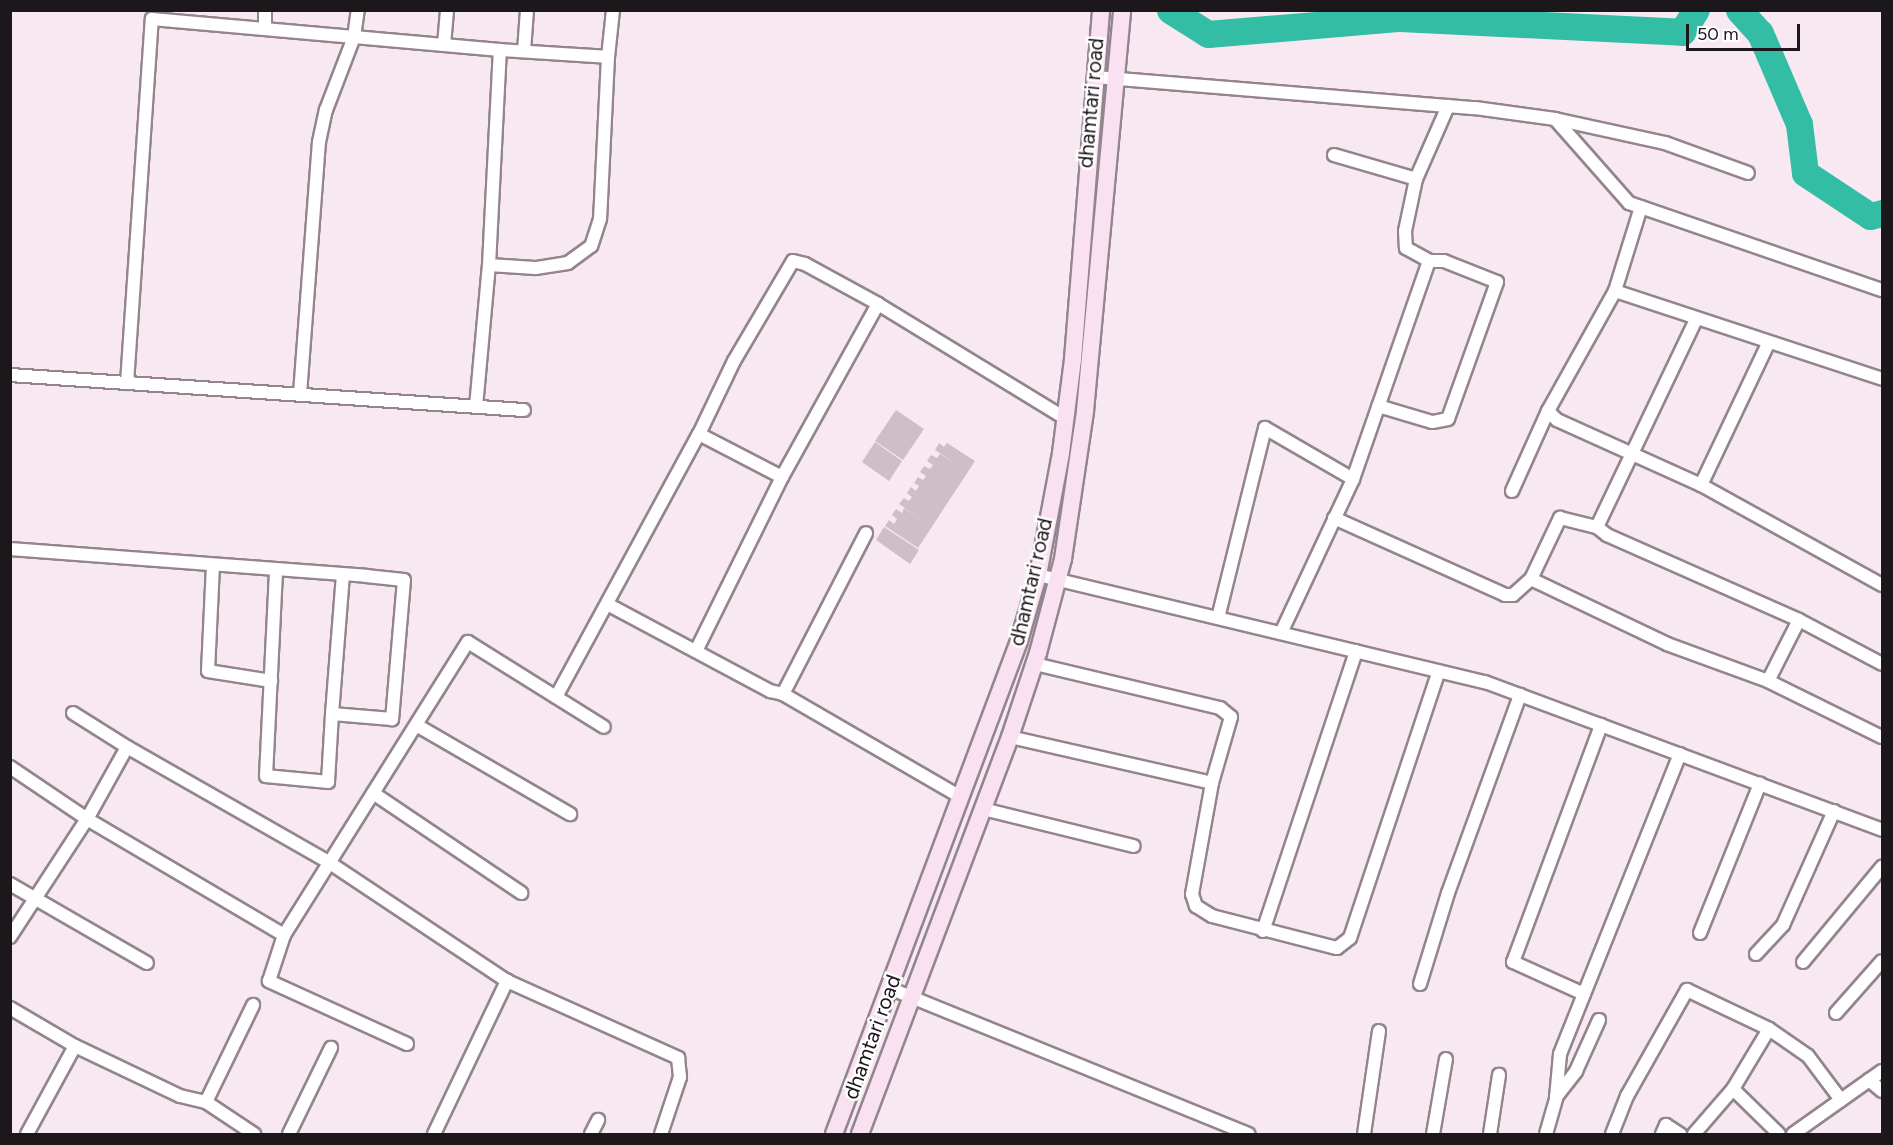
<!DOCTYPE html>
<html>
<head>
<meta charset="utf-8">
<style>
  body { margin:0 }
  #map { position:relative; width:1893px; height:1145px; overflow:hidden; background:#f8e8f2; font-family:Figtree,sans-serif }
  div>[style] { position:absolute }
  .river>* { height:27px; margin:-13.5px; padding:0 13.5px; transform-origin:13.5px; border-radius:13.5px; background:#33bda5 }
  .building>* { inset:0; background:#cebec8 }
  .roads { filter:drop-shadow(2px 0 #93858e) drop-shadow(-2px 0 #93858e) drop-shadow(0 2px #93858e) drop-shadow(0 -2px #93858e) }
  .street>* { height:12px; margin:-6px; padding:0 6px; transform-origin:6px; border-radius:6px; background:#fff }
  .secondary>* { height:16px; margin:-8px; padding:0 8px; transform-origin:8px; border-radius:8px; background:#f9e1f2 }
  span { translate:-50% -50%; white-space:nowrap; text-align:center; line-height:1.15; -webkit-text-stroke:5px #fff; paint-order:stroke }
  .street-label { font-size:21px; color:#1c171a }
  .frame { position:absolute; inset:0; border:12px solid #1c171a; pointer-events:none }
  .scale { position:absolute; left:1686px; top:24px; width:114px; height:27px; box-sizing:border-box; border:3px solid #1c171a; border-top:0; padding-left:8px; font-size:18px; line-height:21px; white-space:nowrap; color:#1c171a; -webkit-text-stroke:4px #fff; paint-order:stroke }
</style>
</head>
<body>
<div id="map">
  <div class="river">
    <div style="left:1170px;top:10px;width:45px;rotate:32.3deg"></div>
    <div style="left:1208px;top:34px;width:193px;rotate:-4.8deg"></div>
    <div style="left:1400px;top:18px;width:282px;rotate:2.8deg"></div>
    <div style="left:1682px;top:32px;width:26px;rotate:-58deg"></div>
    <div style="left:1739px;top:10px;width:31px;rotate:48deg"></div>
    <div style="left:1760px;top:33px;width:99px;rotate:66.8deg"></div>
    <div style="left:1799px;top:124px;width:49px;rotate:83deg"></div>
    <div style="left:1805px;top:173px;width:78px;rotate:33.5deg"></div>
    <div style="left:1870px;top:216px;width:12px;rotate:-14deg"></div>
  </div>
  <div class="building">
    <div style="clip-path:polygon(896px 410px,924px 429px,903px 460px,875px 441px)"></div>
    <div style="clip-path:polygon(875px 442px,902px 461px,889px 481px,862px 462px)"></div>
    <div style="clip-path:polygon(939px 443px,944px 447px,947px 443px,975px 461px,918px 548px,885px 526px,889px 520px,894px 524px,897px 519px,892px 515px,896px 509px,902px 513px,904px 508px,925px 522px,899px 504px,904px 498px,909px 501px,912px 497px,907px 493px,911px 487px,916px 491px,919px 486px,914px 483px,918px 477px,923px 480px,926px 476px,920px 472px,924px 466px,930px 469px,933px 465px,927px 461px,931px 455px,937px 458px,940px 454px,960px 467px,935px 450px)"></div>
    <div style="clip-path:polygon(884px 527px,919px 550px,910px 564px,876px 540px)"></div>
  </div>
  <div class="roads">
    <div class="street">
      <div style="left:265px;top:29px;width:19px;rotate:-90deg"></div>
      <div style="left:444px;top:45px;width:35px;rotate:-85deg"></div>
      <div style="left:524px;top:51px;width:41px;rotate:-85.8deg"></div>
      <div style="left:608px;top:57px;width:47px;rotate:-83.9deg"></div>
      <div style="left:1095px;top:77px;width:381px;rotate:4.7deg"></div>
      <div style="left:1475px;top:108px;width:81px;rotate:7.8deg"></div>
      <div style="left:1555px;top:119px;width:112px;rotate:48.6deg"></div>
      <div style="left:1629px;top:203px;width:268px;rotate:19deg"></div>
      <div style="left:1555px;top:119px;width:113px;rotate:12.3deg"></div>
      <div style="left:1665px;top:143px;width:88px;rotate:19.9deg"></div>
      <div style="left:1334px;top:155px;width:85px;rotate:16.3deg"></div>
      <div style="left:1416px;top:179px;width:53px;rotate:101.9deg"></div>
      <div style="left:1405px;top:231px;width:17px;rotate:87deg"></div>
      <div style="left:1406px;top:248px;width:26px;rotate:29deg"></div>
      <div style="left:1429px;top:261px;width:15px"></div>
      <div style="left:1444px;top:261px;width:57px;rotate:21.6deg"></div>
      <div style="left:1497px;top:282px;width:145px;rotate:109.7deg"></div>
      <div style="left:1448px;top:419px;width:16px;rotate:169deg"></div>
      <div style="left:1432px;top:422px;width:56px;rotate:-163.5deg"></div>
      <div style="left:1416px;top:179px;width:80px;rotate:-66.3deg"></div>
      <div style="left:1641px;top:207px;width:88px;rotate:107.2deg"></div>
      <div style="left:1615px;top:291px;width:137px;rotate:119.2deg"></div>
      <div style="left:1548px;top:411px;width:13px;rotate:45deg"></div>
      <div style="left:1557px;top:420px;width:158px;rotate:24.3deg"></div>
      <div style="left:1701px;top:485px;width:207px;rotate:28.9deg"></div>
      <div style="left:1615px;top:291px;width:281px;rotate:18.2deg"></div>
      <div style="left:10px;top:375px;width:515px;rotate:3.9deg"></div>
      <div style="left:127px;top:383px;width:365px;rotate:-86.1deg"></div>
      <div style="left:152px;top:19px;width:349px;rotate:5.1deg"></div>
      <div style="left:300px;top:394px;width:253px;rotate:-85.7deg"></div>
      <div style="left:319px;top:142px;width:33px;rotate:-78deg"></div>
      <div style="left:326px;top:110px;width:78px;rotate:-69deg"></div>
      <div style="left:354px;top:37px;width:27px;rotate:-82deg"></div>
      <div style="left:476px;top:407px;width:143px;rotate:-84.8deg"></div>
      <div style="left:489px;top:265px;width:215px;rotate:-87.1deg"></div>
      <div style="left:500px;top:50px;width:108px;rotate:3.7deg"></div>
      <div style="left:608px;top:57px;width:162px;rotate:92.8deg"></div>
      <div style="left:600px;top:219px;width:28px;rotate:108deg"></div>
      <div style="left:591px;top:246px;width:29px;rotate:144deg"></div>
      <div style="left:568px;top:263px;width:33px;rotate:171deg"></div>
      <div style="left:535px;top:268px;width:46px;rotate:-176.3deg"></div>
      <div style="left:699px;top:434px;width:93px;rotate:27.4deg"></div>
      <div style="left:1701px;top:485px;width:156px;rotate:-64.6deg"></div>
      <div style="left:1512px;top:491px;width:88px;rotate:-65.8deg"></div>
      <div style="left:1334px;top:518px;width:188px;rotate:24.2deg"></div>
      <div style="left:1505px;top:595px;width:8px"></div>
      <div style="left:1513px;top:595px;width:24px;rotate:-42deg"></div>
      <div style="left:1531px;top:579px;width:68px;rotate:-64.6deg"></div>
      <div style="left:1560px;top:518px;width:38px;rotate:14deg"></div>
      <div style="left:1597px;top:527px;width:13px;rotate:39deg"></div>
      <div style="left:1607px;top:535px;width:210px;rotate:23.9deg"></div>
      <div style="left:1799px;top:620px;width:94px;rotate:27.9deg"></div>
      <div style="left:1597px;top:527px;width:230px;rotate:-64.5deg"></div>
      <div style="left:10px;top:549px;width:357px;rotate:4.3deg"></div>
      <div style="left:366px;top:576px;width:38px;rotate:6deg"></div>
      <div style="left:404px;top:580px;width:140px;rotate:94.9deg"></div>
      <div style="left:392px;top:719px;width:60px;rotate:-175.2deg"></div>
      <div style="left:332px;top:714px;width:68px;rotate:93.4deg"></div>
      <div style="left:328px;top:782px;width:62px;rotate:-174.5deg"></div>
      <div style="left:266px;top:776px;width:206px;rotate:-87.2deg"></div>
      <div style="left:213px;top:565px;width:106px;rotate:92.7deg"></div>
      <div style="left:208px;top:671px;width:64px;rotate:9deg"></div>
      <div style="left:1038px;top:575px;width:460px;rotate:13.5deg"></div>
      <div style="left:1485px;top:682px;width:424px;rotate:20.4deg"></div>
      <div style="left:1531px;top:579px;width:151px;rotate:25.5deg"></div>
      <div style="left:1667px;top:644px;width:108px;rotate:20.1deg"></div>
      <div style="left:1768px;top:681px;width:127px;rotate:26.2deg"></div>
      <div style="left:609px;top:605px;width:183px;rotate:28.1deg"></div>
      <div style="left:770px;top:691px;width:13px;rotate:13deg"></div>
      <div style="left:783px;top:694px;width:206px;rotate:30.1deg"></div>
      <div style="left:1218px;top:618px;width:196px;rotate:-76.1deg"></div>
      <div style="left:1265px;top:428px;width:102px;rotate:30.1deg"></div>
      <div style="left:1281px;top:633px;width:170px;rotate:-64.9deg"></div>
      <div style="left:1353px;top:479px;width:231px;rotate:-70.8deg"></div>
      <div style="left:696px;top:651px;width:194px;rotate:-63.7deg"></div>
      <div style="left:782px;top:477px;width:198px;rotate:-61deg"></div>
      <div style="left:1035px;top:664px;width:190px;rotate:13.4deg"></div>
      <div style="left:1220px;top:708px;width:14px;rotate:39deg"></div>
      <div style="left:1231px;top:717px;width:69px;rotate:106.1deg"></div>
      <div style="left:1212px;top:783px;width:113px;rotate:100.2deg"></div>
      <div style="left:1192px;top:894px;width:13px;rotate:72deg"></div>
      <div style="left:1196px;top:906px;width:19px;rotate:32deg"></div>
      <div style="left:1212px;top:916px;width:129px;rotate:14.4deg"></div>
      <div style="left:1337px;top:948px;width:16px;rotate:-38deg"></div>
      <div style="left:1350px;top:938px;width:281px;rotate:-71.6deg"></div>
      <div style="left:1768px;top:681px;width:68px;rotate:-63.1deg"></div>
      <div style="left:783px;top:694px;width:181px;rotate:-62.7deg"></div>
      <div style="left:556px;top:697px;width:299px;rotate:-61.5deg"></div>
      <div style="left:699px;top:434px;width:81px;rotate:-64.4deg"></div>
      <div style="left:734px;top:361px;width:116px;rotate:-59.5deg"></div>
      <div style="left:793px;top:261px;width:12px;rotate:14deg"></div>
      <div style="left:805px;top:264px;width:83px;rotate:28.7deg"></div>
      <div style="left:878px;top:304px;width:219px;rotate:31.4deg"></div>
      <div style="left:73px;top:713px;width:64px;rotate:32.2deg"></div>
      <div style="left:332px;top:714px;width:139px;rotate:-85.5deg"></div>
      <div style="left:418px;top:726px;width:176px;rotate:30.1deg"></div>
      <div style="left:1010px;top:737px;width:207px;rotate:12.8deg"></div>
      <div style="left:10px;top:767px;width:93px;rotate:34deg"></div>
      <div style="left:87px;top:819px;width:229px;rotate:30.5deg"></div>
      <div style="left:373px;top:793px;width:179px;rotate:34deg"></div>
      <div style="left:983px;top:809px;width:155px;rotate:13.8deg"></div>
      <div style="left:10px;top:884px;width:158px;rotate:30deg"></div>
      <div style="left:1263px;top:931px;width:295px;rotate:-71.6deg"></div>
      <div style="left:1700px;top:933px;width:161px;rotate:-68.1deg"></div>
      <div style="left:10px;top:937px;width:141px;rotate:-56.9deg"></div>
      <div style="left:87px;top:819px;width:82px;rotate:-60.9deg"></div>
      <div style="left:127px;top:747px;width:234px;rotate:29.7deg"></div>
      <div style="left:330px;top:863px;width:213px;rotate:33.7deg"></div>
      <div style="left:507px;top:981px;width:188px;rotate:24.2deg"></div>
      <div style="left:678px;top:1058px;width:19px;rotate:84deg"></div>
      <div style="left:680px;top:1077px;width:60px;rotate:108.4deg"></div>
      <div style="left:1756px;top:954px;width:40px;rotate:-47deg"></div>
      <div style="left:1783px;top:925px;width:125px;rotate:-65.9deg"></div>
      <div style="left:1803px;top:962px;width:124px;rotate:-50.3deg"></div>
      <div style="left:1420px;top:984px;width:95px;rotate:-72.9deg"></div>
      <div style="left:1448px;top:893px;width:211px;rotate:-70deg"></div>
      <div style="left:889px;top:988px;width:388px;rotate:22.1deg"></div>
      <div style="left:1584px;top:994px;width:78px;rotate:-155.7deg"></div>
      <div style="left:1513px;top:962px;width:253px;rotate:-69.6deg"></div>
      <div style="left:10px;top:1008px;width:75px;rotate:30.3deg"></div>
      <div style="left:75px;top:1046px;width:116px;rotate:25.5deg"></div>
      <div style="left:180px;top:1096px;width:27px;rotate:13deg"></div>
      <div style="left:206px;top:1102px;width:58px;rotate:33.7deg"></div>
      <div style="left:1836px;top:1013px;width:69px;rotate:-48.5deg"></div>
      <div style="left:1769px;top:1029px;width:70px;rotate:121deg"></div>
      <div style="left:1733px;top:1089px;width:64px;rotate:44.4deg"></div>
      <div style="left:407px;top:1044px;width:152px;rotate:-155.5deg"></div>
      <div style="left:269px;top:981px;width:48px;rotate:-71.9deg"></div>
      <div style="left:284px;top:935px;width:346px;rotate:-57.9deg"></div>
      <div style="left:468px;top:642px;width:160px;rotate:32deg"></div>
      <div style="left:1869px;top:1080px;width:17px;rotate:40deg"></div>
      <div style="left:1556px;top:1097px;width:33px;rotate:-52deg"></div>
      <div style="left:1576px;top:1071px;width:56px;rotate:-65.7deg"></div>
      <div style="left:206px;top:1102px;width:108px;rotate:-64.1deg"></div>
      <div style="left:27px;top:1134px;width:100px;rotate:-61.4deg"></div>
      <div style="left:289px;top:1134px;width:96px;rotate:-64deg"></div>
      <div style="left:434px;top:1134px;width:170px;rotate:-64.5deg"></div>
      <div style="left:591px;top:1134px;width:16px;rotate:-63deg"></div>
      <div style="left:1364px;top:1134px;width:104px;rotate:-81.7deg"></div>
      <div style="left:1433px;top:1134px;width:76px;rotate:-80.2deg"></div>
      <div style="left:1490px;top:1134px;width:60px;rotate:-81.3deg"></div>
      <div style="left:1546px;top:1134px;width:37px;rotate:-74deg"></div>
      <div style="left:1556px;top:1098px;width:44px;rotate:-84.8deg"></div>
      <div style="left:1560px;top:1054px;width:323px;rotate:-68.2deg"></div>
      <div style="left:1612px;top:1134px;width:41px;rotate:-68.5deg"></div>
      <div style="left:1627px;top:1096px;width:122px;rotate:-60.5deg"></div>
      <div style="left:1687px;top:990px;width:91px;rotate:25.4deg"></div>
      <div style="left:1769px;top:1029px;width:47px;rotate:34.7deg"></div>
      <div style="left:1808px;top:1056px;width:55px;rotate:53.1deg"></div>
      <div style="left:1662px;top:1134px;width:10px;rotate:-66deg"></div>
      <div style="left:1666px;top:1125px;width:17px;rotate:33deg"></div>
      <div style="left:1694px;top:1134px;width:60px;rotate:-49.1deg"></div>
      <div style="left:1793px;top:1134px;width:109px;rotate:-35.3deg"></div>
    </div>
    <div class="secondary">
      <div style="left:834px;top:1134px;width:527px;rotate:-69.43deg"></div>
      <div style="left:1019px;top:641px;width:69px;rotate:-73.9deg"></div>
      <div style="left:1038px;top:575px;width:124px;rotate:-79.3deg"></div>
      <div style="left:1061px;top:453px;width:95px;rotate:-82.7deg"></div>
      <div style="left:1073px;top:359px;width:350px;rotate:-85.4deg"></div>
      <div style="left:860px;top:1134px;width:424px;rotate:-69.3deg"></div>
      <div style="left:1010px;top:737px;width:89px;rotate:-71.6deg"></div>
      <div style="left:1038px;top:653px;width:97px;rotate:-75.1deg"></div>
      <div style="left:1063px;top:559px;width:150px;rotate:-81.5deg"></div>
      <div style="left:1085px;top:411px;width:403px;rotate:-84.7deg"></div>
    </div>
  </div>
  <div class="street-label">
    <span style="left:1091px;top:103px;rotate:-85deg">dhamtari road</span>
    <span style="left:1031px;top:582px;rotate:-77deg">dhamtari road</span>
    <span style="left:872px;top:1037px;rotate:-70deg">dhamtari road</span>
  </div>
  <div class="frame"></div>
  <div class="scale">50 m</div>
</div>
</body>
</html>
